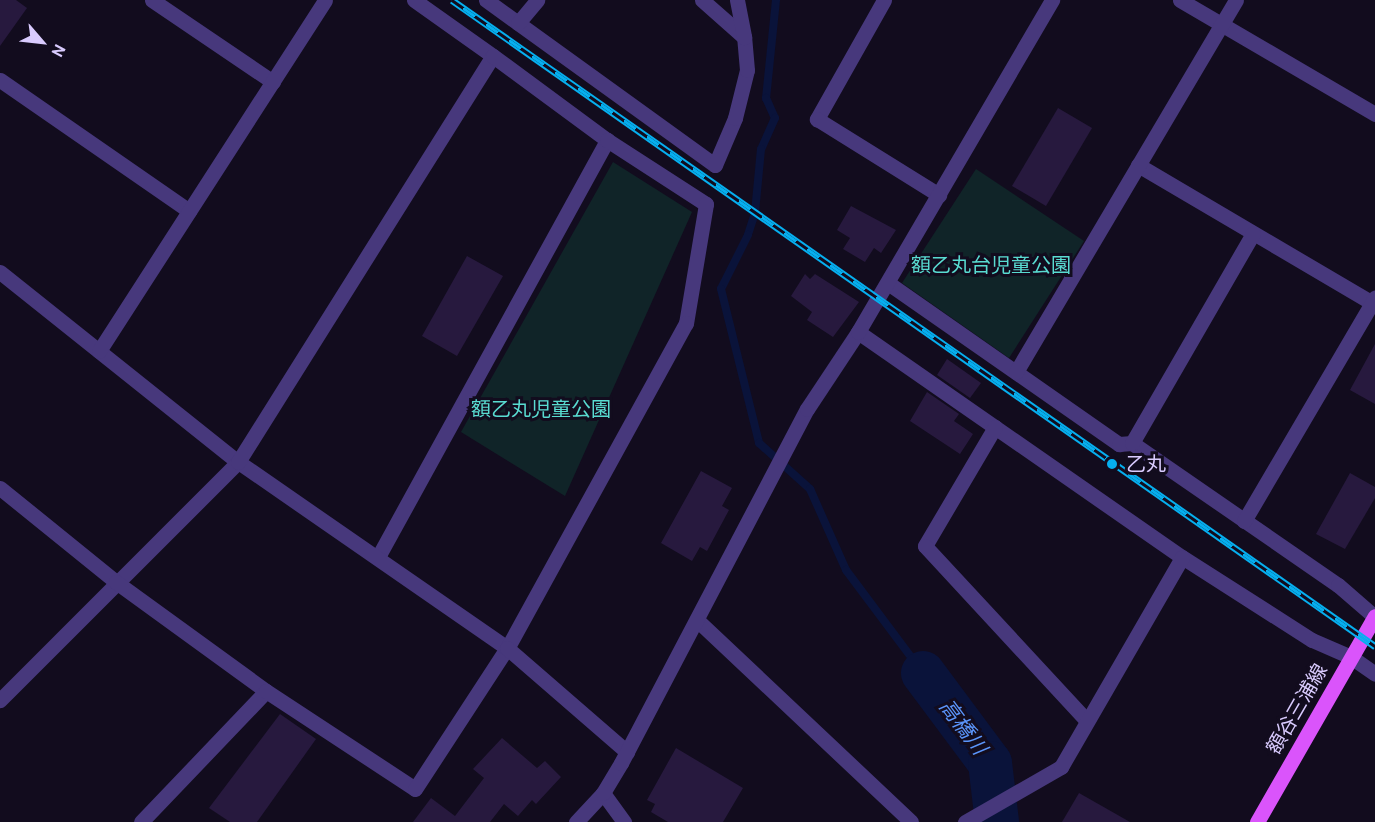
<!DOCTYPE html>
<html>
<head>
<meta charset="utf-8">
<style>
  body { margin:0 }
  #map { position:relative; width:1375px; height:822px; overflow:hidden; background:#120c1e; font-family:Cabin,"Noto Sans JP",sans-serif }
  div>[style] { position:absolute }
  .green>* { inset:0; background:#102428 }
  .stream>* { height:8px; margin:-4px; padding:0 4px; transform-origin:4px; border-radius:4px; background:#0a133a }
  .river>* { height:44px; margin:-22px; padding:0 22px; transform-origin:22px; border-radius:22px; background:#0a133a }
  .building>* { inset:0; background:#27193e }
  .minor>* { height:15px; margin:-7.5px; padding:0 7.5px; transform-origin:7.5px; border-radius:7.5px; background:#47387c }
  .major>* { height:15px; margin:-7.5px; padding:0 7.5px; transform-origin:7.5px; border-radius:7.5px; background:#da54fb }
  .rail>* { height:7px; margin-top:-3.5px; transform-origin:0; background:repeating-linear-gradient(90deg,#120c1e 0 14px,#06afef 0 28px); box-sizing:border-box; border-block:2px solid #06afef }
  .dots>* { width:16px; height:16px; translate:-50% -50%; box-sizing:border-box; border:3px solid #120c1e; border-radius:50% }
  span { translate:-50% -50%; white-space:nowrap; text-align:center; line-height:1.15; -webkit-text-stroke:6px #120c1e; paint-order:stroke }
  .park-label { font-size:20px; color:#59dbd1 }
  .poi-label { font-size:20px; color:#d9cbfe }
  .left { translate:0 -50%; text-align:left }
  .street-label { font-size:20px; color:#d9cbfe }
  .water-label { font-size:21px; color:#5b95fb; font-style:italic }
  .north { position:absolute; left:12px; top:12px; width:60px; height:60px; -webkit-text-stroke:4px #120c1e; paint-order:stroke; rotate:118deg; font-size:16px; font-weight:700; line-height:24px; text-align:center; color:#d9cbfe }
  .north::after { content:''; display:block; margin:auto; width:21px; height:27px; background:#d9cbfe; clip-path:polygon(50% 0,100% 100%,50% 72%,0 100%) }
</style>
</head>
<body>
<div id="map">
  <div class="green">
    <div style="clip-path:polygon(613px 162px,692px 212px,565px 496px,461px 432px)"></div>
    <div style="clip-path:polygon(976px 169px,1084px 241px,1009px 358px,902px 283px)"></div>
  </div>
  <div class="stream">
    <div style="left:776px;top:0;width:99px;rotate:95.8deg"></div>
    <div style="left:766px;top:98px;width:22px;rotate:66deg"></div>
    <div style="left:775px;top:118px;width:34px;rotate:114deg"></div>
    <div style="left:761px;top:149px;width:64px;rotate:95.4deg"></div>
    <div style="left:755px;top:213px;width:23px;rotate:108deg"></div>
    <div style="left:748px;top:235px;width:60px;rotate:116.6deg"></div>
    <div style="left:721px;top:289px;width:159px;rotate:76.1deg"></div>
    <div style="left:759px;top:443px;width:69px;rotate:42deg"></div>
    <div style="left:810px;top:489px;width:89px;rotate:66deg"></div>
    <div style="left:846px;top:570px;width:129px;rotate:53.2deg"></div>
  </div>
  <div class="river">
    <div style="left:923px;top:673px;width:112px;rotate:53.3deg"></div>
    <div style="left:990px;top:763px;width:59px;rotate:83.2deg"></div>
  </div>
  <div class="building">
    <div style="clip-path:polygon(0 0,16px 0,27px 8px,0 46px)"></div>
    <div style="clip-path:polygon(1058px 108px,1092px 128px,1046px 206px,1012px 186px)"></div>
    <div style="clip-path:polygon(851px 206px,896px 230px,881px 253px,874px 248px,865px 262px,843px 249px,850px 238px,837px 230px)"></div>
    <div style="clip-path:polygon(467px 256px,503px 276px,457px 356px,422px 336px)"></div>
    <div style="clip-path:polygon(805px 274px,810px 279px,815px 274px,859px 302px,833px 337px,807px 320px,812px 312px,791px 296px)"></div>
    <div style="clip-path:polygon(1375px 344px,1375px 404px,1350px 390px)"></div>
    <div style="clip-path:polygon(947px 359px,981px 383px,970px 398px,937px 375px)"></div>
    <div style="clip-path:polygon(927px 392px,959px 414px,954px 421px,973px 434px,960px 454px,910px 421px)"></div>
    <div style="clip-path:polygon(701px 471px,732px 488px,722px 506px,729px 510px,707px 551px,700px 547px,692px 561px,661px 543px)"></div>
    <div style="clip-path:polygon(1350px 473px,1375px 487px,1375px 498px,1345px 549px,1316px 534px)"></div>
    <div style="clip-path:polygon(280px 714px,316px 739px,257px 822px,230px 822px,209px 808px)"></div>
    <div style="clip-path:polygon(502px 738px,537px 768px,545px 761px,561px 777px,536px 804px,532px 800px,518px 816px,504px 804px,490px 822px,413px 822px,431px 798px,455px 816px,484px 778px,473px 769px)"></div>
    <div style="clip-path:polygon(676px 748px,743px 788px,723px 822px,668px 822px,651px 812px,655px 804px,647px 800px)"></div>
    <div style="clip-path:polygon(1079px 793px,1130px 822px,1062px 822px)"></div>
  </div>
  <div class="minor">
    <div style="left:152px;top:0;width:146px;rotate:34.1deg"></div>
    <div style="left:414px;top:0;width:97px;rotate:35.3deg"></div>
    <div style="left:486px;top:0;width:282px;rotate:35.8deg"></div>
    <div style="left:715px;top:165px;width:51px;rotate:-66.9deg"></div>
    <div style="left:735px;top:118px;width:49px;rotate:-76deg"></div>
    <div style="left:747px;top:70px;width:33px;rotate:-95deg"></div>
    <div style="left:744px;top:37px;width:56px;rotate:-138.6deg"></div>
    <div style="left:737px;top:0;width:38px;rotate:79deg"></div>
    <div style="left:884px;top:0;width:137px;rotate:119.4deg"></div>
    <div style="left:817px;top:119px;width:144px;rotate:31.9deg"></div>
    <div style="left:1180px;top:0;width:226px;rotate:30.3deg"></div>
    <div style="left:518px;top:23px;width:30px;rotate:-50deg"></div>
    <div style="left:0;top:80px;width:230px;rotate:34.7deg"></div>
    <div style="left:1138px;top:165px;width:272px;rotate:30.5deg"></div>
    <div style="left:0;top:272px;width:305px;rotate:38.6deg"></div>
    <div style="left:238px;top:462px;width:337px;rotate:135deg"></div>
    <div style="left:888px;top:283px;width:282px;rotate:34.9deg"></div>
    <div style="left:1119px;top:444px;width:13px;rotate:-4deg"></div>
    <div style="left:1132px;top:443px;width:250px;rotate:34.6deg"></div>
    <div style="left:1338px;top:585px;width:49px;rotate:40.9deg"></div>
    <div style="left:858px;top:332px;width:394px;rotate:34.8deg"></div>
    <div style="left:1182px;top:557px;width:154px;rotate:32.6deg"></div>
    <div style="left:1312px;top:640px;width:43px;rotate:23.6deg"></div>
    <div style="left:1351px;top:657px;width:29px;rotate:35deg"></div>
    <div style="left:99px;top:351px;width:417px;rotate:-57.2deg"></div>
    <div style="left:1016px;top:372px;width:432px;rotate:-59.4deg"></div>
    <div style="left:995px;top:427px;width:138px;rotate:120.5deg"></div>
    <div style="left:925px;top:546px;width:238px;rotate:47.2deg"></div>
    <div style="left:1132px;top:443px;width:242px;rotate:-60deg"></div>
    <div style="left:0;top:488px;width:149px;rotate:39deg"></div>
    <div style="left:116px;top:582px;width:185px;rotate:36deg"></div>
    <div style="left:1244px;top:521px;width:259px;rotate:-59.6deg"></div>
    <div style="left:378px;top:557px;width:476px;rotate:-61.2deg"></div>
    <div style="left:697px;top:620px;width:294px;rotate:43.3deg"></div>
    <div style="left:603px;top:793px;width:36px;rotate:54deg"></div>
    <div style="left:141px;top:822px;width:181px;rotate:-46.3deg"></div>
    <div style="left:266px;top:691px;width:178px;rotate:33.3deg"></div>
    <div style="left:415px;top:789px;width:168px;rotate:-56.9deg"></div>
    <div style="left:507px;top:648px;width:327px;rotate:-145.3deg"></div>
    <div style="left:238px;top:462px;width:479px;rotate:-57.9deg"></div>
    <div style="left:493px;top:56px;width:142px;rotate:36.4deg"></div>
    <div style="left:607px;top:140px;width:118px;rotate:32.9deg"></div>
    <div style="left:706px;top:204px;width:121px;rotate:99.5deg"></div>
    <div style="left:686px;top:323px;width:371px;rotate:118.8deg"></div>
    <div style="left:507px;top:648px;width:159px;rotate:40.9deg"></div>
    <div style="left:576px;top:822px;width:40px;rotate:-47deg"></div>
    <div style="left:603px;top:793px;width:35px;rotate:-59deg"></div>
    <div style="left:621px;top:763px;width:400px;rotate:-62.3deg"></div>
    <div style="left:807px;top:409px;width:92px;rotate:-56.5deg"></div>
    <div style="left:858px;top:332px;width:385px;rotate:-59.7deg"></div>
    <div style="left:965px;top:822px;width:111px;rotate:-29.8deg"></div>
    <div style="left:1061px;top:767px;width:242px;rotate:-60deg"></div>
  </div>
  <div class="major">
    <div style="left:1257px;top:822px;width:237px;rotate:-60.2deg"></div>
  </div>
  <div class="rail">
    <div style="left:452px;top:0;width:1127px;rotate:34.99deg"></div>
  </div>
  <div class="dots">
    <div style="left:1112px;top:464px;background:#06afef"></div>
  </div>
  <div class="park-label">
    <span style="left:991px;top:265px">額乙丸台児童公園</span>
    <span style="left:541px;top:409px">額乙丸児童公園</span>
  </div>
  <div class="poi-label">
    <span class="left" style="left:1126px;top:464px">乙丸</span>
  </div>
  <div class="street-label">
    <span style="left:1297px;top:709px;rotate:-60deg">額谷三浦線</span>
  </div>
  <div class="water-label">
    <span style="left:963px;top:727px;rotate:53deg">高橋川</span>
  </div>
  <div class="north">N</div>
</div>
</body>
</html>
